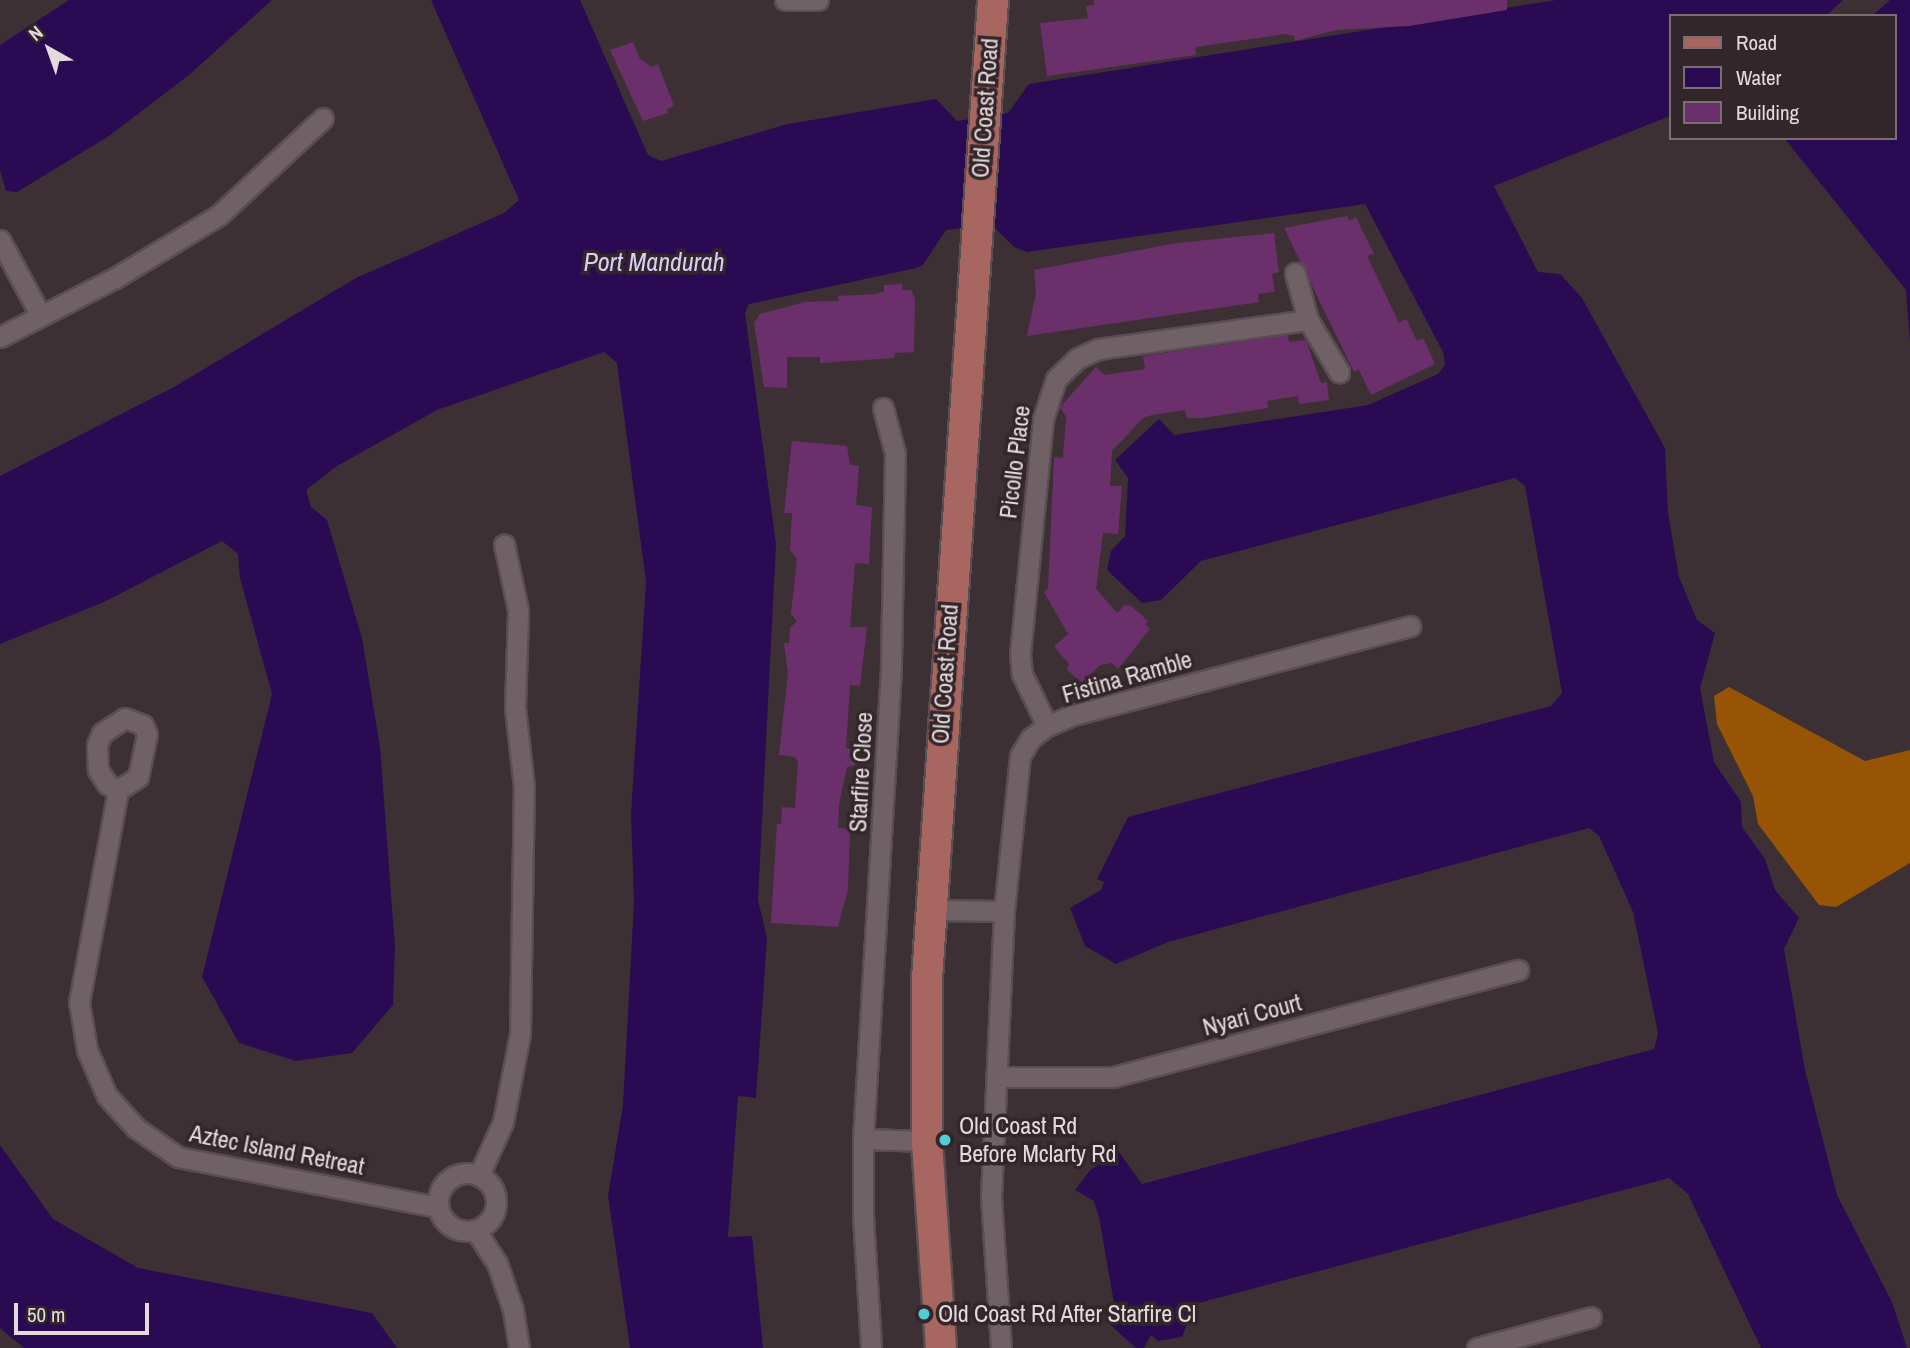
<!DOCTYPE html>
<html>
<head>
<meta charset="utf-8">
<style>
  body { margin:0 }
  #map { position:relative; width:1910px; height:1348px; overflow:hidden; background:#3d3034; font-family:"Archivo Narrow",sans-serif }
  div>[style] { position:absolute }
  .forest>* { inset:0; background:#965404 }
  .water>* { inset:0; background:#2a0b53 }
  .building>* { inset:0; background:#6b306c }
  .roads { filter:drop-shadow(2px 0 #594e52) drop-shadow(-2px 0 #594e52) drop-shadow(0 2px #594e52) drop-shadow(0 -2px #594e52) }
  .minor>* { height:19px; margin:-9.5px; padding:0 9.5px; transform-origin:9.5px; border-radius:9.5px; background:#706166 }
  .minor>.ring { margin:-9.5px; padding:0; box-sizing:content-box; background:none; border:19px solid #706166; border-radius:50% }
  .primary>* { height:30px; margin:-15px; padding:0 15px; transform-origin:15px; border-radius:15px; background:#a7665f }
  .dots>* { width:19px; height:19px; translate:-50% -50%; box-sizing:border-box; border:4px solid #33262a; border-radius:50% }
  span { translate:-50% -50%; white-space:nowrap; text-align:center; line-height:1.15; -webkit-text-stroke:7px #33262a; paint-order:stroke }
  .street-label { font-size:24px; color:#e3dadc }
  .poi-label { font-size:24px; color:#e3dadc }
  .left { translate:0 -50%; text-align:left }
  .water-label { font-size:26px; color:#d8cef8; font-style:italic }
  .legend { position:absolute; left:1669px; top:14px; width:228px; height:126px; box-sizing:border-box; background:#33262a; border:2px solid #796e71; margin:0; padding:9px 12px; list-style:none; font-size:21px; color:#e3dadc }
  .legend li { display:flex; align-items:center; gap:14px; height:35px }
  .legend b { width:35px; border:2px solid #796e71 }
  .north { position:absolute; left:14px; top:14px; width:70px; height:70px; -webkit-text-stroke:5px #33262a; paint-order:stroke; rotate:320deg; font-size:19px; font-weight:700; line-height:28px; text-align:center; color:#e3dadc }
  .north::after { content:''; display:block; margin:auto; width:24px; height:32px; background:#e3dadc; clip-path:polygon(50% 0,100% 100%,50% 72%,0 100%) }
  .scale { position:absolute; left:14px; top:1303px; width:135px; height:32px; box-sizing:border-box; border:4px solid #e3dadc; border-top:0; padding-left:9px; font-size:21px; line-height:24px; white-space:nowrap; color:#e3dadc; -webkit-text-stroke:5px #33262a; paint-order:stroke }
</style>
</head>
<body>
<div id="map">
  <div class="forest">
    <div style="clip-path:polygon(1729px 687px,1865px 761px,1910px 750px,1910px 863px,1836px 907px,1819px 905px,1758px 824px,1753px 796px,1717px 724px,1714px 696px)"></div>
  </div>
  <div class="water">
    <div style="clip-path:polygon(69px 0,272px 0,189px 75px,109px 136px,17px 192px,6px 191px,0 170px,0 45px)"></div>
    <div style="clip-path:polygon(431px 0,580px 0,648px 155px,661px 161px,788px 124px,936px 99px,957px 121px,1008px 113px,1029px 84px,1556px 0,1843px 0,1826px 16px,1670px 16px,1670px 116px,1494px 186px,1538px 272px,1560px 274px,1582px 298px,1665px 448px,1668px 513px,1679px 577px,1697px 620px,1715px 633px,1700px 688px,1714px 762px,1741px 802px,1742px 827px,1765px 859px,1775px 890px,1799px 918px,1784px 949px,1805px 1070px,1837px 1195px,1892px 1302px,1907px 1348px,1761px 1348px,1688px 1194px,1669px 1178px,1195px 1304px,1182px 1337px,1158px 1341px,1151px 1335px,1144px 1348px,1136px 1348px,1105px 1320px,1115px 1309px,1099px 1217px,1094px 1201px,1075px 1190px,1090px 1170px,1119px 1152px,1142px 1184px,1654px 1049px,1658px 1033px,1633px 912px,1599px 836px,1589px 828px,1168px 942px,1116px 964px,1085px 946px,1070px 908px,1101px 890px,1104px 882px,1097px 879px,1128px 817px,1551px 706px,1562px 693px,1525px 486px,1515px 478px,1201px 561px,1161px 600px,1142px 603px,1107px 570px,1111px 551px,1125px 536px,1128px 478px,1115px 460px,1159px 419px,1174px 435px,1368px 405px,1438px 374px,1445px 365px,1443px 352px,1365px 204px,1027px 252px,1014px 247px,992px 225px,946px 230px,923px 265px,916px 268px,749px 304px,745px 313px,776px 544px,758px 900px,767px 938px,756px 1098px,738px 1096px,728px 1237px,752px 1236px,763px 1348px,630px 1348px,608px 1196px,623px 1105px,634px 902px,631px 813px,646px 582px,617px 363px,604px 352px,437px 410px,337px 466px,306px 490px,311px 507px,327px 520px,362px 638px,380px 747px,395px 947px,393px 1005px,352px 1053px,296px 1061px,239px 1043px,202px 977px,272px 694px,240px 578px,238px 554px,222px 541px,104px 602px,0 644px,0 476px,174px 387px,356px 278px,504px 213px,519px 200px)"></div>
    <div style="clip-path:polygon(1890px 0,1910px 0,1910px 344px,1906px 290px,1784px 138px,1894px 138px,1894px 16px,1872px 16px)"></div>
    <div style="clip-path:polygon(0 1145px,53px 1219px,138px 1268px,372px 1313px,397px 1348px,24px 1348px,0 1328px)"></div>
  </div>
  <div class="building">
    <div style="clip-path:polygon(1094px 0,1507px 0,1507px 10px,1409px 26px,1336px 30px,1295px 41px,1294px 36px,1285px 34px,1195px 47px,1196px 55px,1047px 76px,1040px 23px,1088px 18px,1086px 6px,1094px 5px)"></div>
    <div style="clip-path:polygon(633px 42px,640px 59px,652px 67px,658px 64px,674px 106px,667px 109px,668px 113px,643px 121px,610px 50px)"></div>
    <div style="clip-path:polygon(1347px 216px,1349px 221px,1356px 217px,1363px 232px,1374px 253px,1367px 256px,1399px 323px,1406px 319px,1417px 341px,1423px 338px,1435px 364px,1371px 395px,1359px 370px,1354px 372px,1284px 228px)"></div>
    <div style="clip-path:polygon(1274px 233px,1279px 272px,1272px 274px,1275px 292px,1258px 294px,1259px 302px,1027px 336px,1036px 293px,1034px 270px,1177px 243px)"></div>
    <div style="clip-path:polygon(902px 284px,902px 290px,911px 290px,915px 299px,914px 352px,895px 353px,894px 358px,820px 363px,820px 357px,787px 357px,787px 388px,764px 387px,754px 323px,760px 314px,805px 302px,839px 301px,838px 296px,876px 294px,884px 291px,884px 285px)"></div>
    <div style="clip-path:polygon(1288px 335px,1289px 342px,1306px 340px,1321px 383px,1327px 382px,1329px 400px,1299px 404px,1298px 396px,1267px 401px,1268px 408px,1202px 418px,1187px 418px,1185px 410px,1152px 415px,1143px 418px,1112px 451px,1110px 486px,1122px 486px,1118px 534px,1103px 533px,1096px 589px,1117px 613px,1125px 605px,1131px 606px,1148px 621px,1145px 624px,1150px 629px,1118px 669px,1112px 663px,1100px 665px,1082px 683px,1067px 670px,1069px 664px,1054px 646px,1068px 634px,1044px 592px,1048px 589px,1054px 457px,1063px 458px,1066px 417px,1060px 407px,1096px 367px,1105px 375px,1145px 369px,1143px 356px)"></div>
    <div style="clip-path:polygon(792px 441px,847px 446px,850px 465px,859px 466px,856px 505px,872px 507px,869px 564px,855px 563px,850px 627px,867px 627px,860px 686px,850px 685px,846px 748px,855px 749px,855px 765px,847px 767px,839px 804px,838px 828px,850px 829px,848px 889px,838px 927px,771px 923px,777px 824px,781px 824px,782px 807px,795px 808px,798px 762px,795px 757px,779px 755px,788px 673px,784px 643px,789px 643px,790px 628px,797px 621px,791px 614px,797px 558px,790px 550px,792px 513px,784px 513px)"></div>
  </div>
  <div class="roads">
    <div class="minor">
      <div style="left:785px;top:0;width:33px"></div>
      <div style="left:0;top:240px;width:86px;rotate:61.7deg"></div>
      <div style="left:1295px;top:273px;width:49px;rotate:74.5deg"></div>
      <div style="left:0;top:337px;width:129px;rotate:-27.2deg"></div>
      <div style="left:115px;top:278px;width:122px;rotate:-31.2deg"></div>
      <div style="left:219px;top:215px;width:142px;rotate:-43deg"></div>
      <div style="left:883px;top:408px;width:47px;rotate:75.1deg"></div>
      <div style="left:895px;top:453px;width:216px;rotate:91.1deg"></div>
      <div style="left:891px;top:669px;width:471px;rotate:93.4deg"></div>
      <div style="left:863px;top:1139px;width:64px;rotate:1.8deg"></div>
      <div style="left:1047px;top:726px;width:58px;rotate:-115.7deg"></div>
      <div style="left:1022px;top:674px;width:20px;rotate:-96deg"></div>
      <div style="left:1020px;top:654px;width:236px;rotate:-84.4deg"></div>
      <div style="left:1043px;top:419px;width:42px;rotate:-72deg"></div>
      <div style="left:1056px;top:379px;width:30px;rotate:-44deg"></div>
      <div style="left:1078px;top:358px;width:22px;rotate:-24deg"></div>
      <div style="left:1098px;top:349px;width:212px;rotate:-7.9deg"></div>
      <div style="left:1308px;top:320px;width:61px;rotate:59.2deg"></div>
      <div style="left:118px;top:790px;width:24px;rotate:-33deg"></div>
      <div style="left:138px;top:777px;width:44px;rotate:-78.2deg"></div>
      <div style="left:147px;top:734px;width:10px;rotate:-114deg"></div>
      <div style="left:143px;top:725px;width:19px;rotate:-159deg"></div>
      <div style="left:125px;top:718px;width:27px;rotate:147deg"></div>
      <div style="left:102px;top:733px;width:13px;rotate:113deg"></div>
      <div style="left:97px;top:745px;width:25px;rotate:88deg"></div>
      <div style="left:98px;top:770px;width:17px;rotate:57deg"></div>
      <div style="left:107px;top:784px;width:13px;rotate:29deg"></div>
      <div style="left:118px;top:790px;width:216px;rotate:100.4deg"></div>
      <div style="left:79px;top:1002px;width:49px;rotate:80.5deg"></div>
      <div style="left:87px;top:1050px;width:50px;rotate:66.5deg"></div>
      <div style="left:107px;top:1096px;width:43px;rotate:47.8deg"></div>
      <div style="left:136px;top:1128px;width:51px;rotate:34.6deg"></div>
      <div style="left:178px;top:1157px;width:265px;rotate:10.9deg"></div>
      <div style="left:931px;top:910px;width:73px;rotate:0.8deg"></div>
      <div style="left:1004px;top:911px;width:156px;rotate:-84.1deg"></div>
      <div style="left:1020px;top:756px;width:21px;rotate:-59deg"></div>
      <div style="left:1031px;top:738px;width:20px;rotate:-37deg"></div>
      <div style="left:1047px;top:726px;width:25px;rotate:-23deg"></div>
      <div style="left:1070px;top:716px;width:352px;rotate:-14.8deg"></div>
      <div style="left:996px;top:1077px;width:117px"></div>
      <div style="left:1113px;top:1077px;width:419px;rotate:-14.8deg"></div>
      <div style="left:863px;top:1139px;width:77px;rotate:90deg"></div>
      <div style="left:863px;top:1216px;width:132px;rotate:86.5deg"></div>
      <div class="ring" style="left:438px;top:1173px;width:39px;height:39px"></div>
      <div style="left:479px;top:1175px;width:58px;rotate:-65.6deg"></div>
      <div style="left:503px;top:1122px;width:90px;rotate:-79.1deg"></div>
      <div style="left:520px;top:1034px;width:247px;rotate:-89.1deg"></div>
      <div style="left:524px;top:787px;width:80px;rotate:-96.5deg"></div>
      <div style="left:515px;top:708px;width:98px;rotate:-88.2deg"></div>
      <div style="left:518px;top:610px;width:67px;rotate:-102deg"></div>
      <div style="left:476px;top:1231px;width:38px;rotate:57deg"></div>
      <div style="left:497px;top:1263px;width:50px;rotate:71.2deg"></div>
      <div style="left:513px;top:1310px;width:38px;rotate:81deg"></div>
      <div style="left:1001px;top:1348px;width:150px;rotate:-93.8deg"></div>
      <div style="left:991px;top:1198px;width:287px;rotate:-87.4deg"></div>
      <div style="left:1477px;top:1348px;width:118px;rotate:-15.2deg"></div>
    </div>
    <div class="primary">
      <div style="left:941px;top:1348px;width:207px;rotate:-93.9deg"></div>
      <div style="left:927px;top:1141px;width:162px;rotate:-90deg"></div>
      <div style="left:927px;top:979px;width:981px;rotate:-86.14deg"></div>
    </div>
  </div>
  <div class="dots">
    <div style="left:945px;top:1140px;background:#52ccd6"></div>
    <div style="left:924px;top:1314px;background:#52ccd6"></div>
  </div>
  <div class="street-label">
    <span style="left:985px;top:108px;rotate:-86deg">Old Coast Road</span>
    <span style="left:1015px;top:462px;rotate:-83deg">Picollo Place</span>
    <span style="left:945px;top:674px;rotate:-86deg">Old Coast Road</span>
    <span style="left:1127px;top:677px;rotate:-16deg">Fistina Ramble</span>
    <span style="left:861px;top:772px;rotate:-87deg">Starfire Close</span>
    <span style="left:1252px;top:1015px;rotate:-15deg">Nyari Court</span>
    <span style="left:277px;top:1150px;rotate:11deg">Aztec Island Retreat</span>
  </div>
  <div class="poi-label">
    <span class="left" style="left:959px;top:1140px">Old Coast Rd<br>Before Mclarty Rd</span>
    <span class="left" style="left:938px;top:1314px">Old Coast Rd After Starfire Cl</span>
  </div>
  <div class="water-label">
    <span style="left:654px;top:262px">Port Mandurah</span>
  </div>
  <ul class="legend">
  <li><b style="height:9px;background:#a7665f"></b>Road</li>
  <li><b style="height:19px;background:#2a0b53"></b>Water</li>
  <li><b style="height:19px;background:#6b306c"></b>Building</li>
  </ul>
  <div class="north">N</div>
  <div class="scale">50 m</div>
</div>
</body>
</html>
